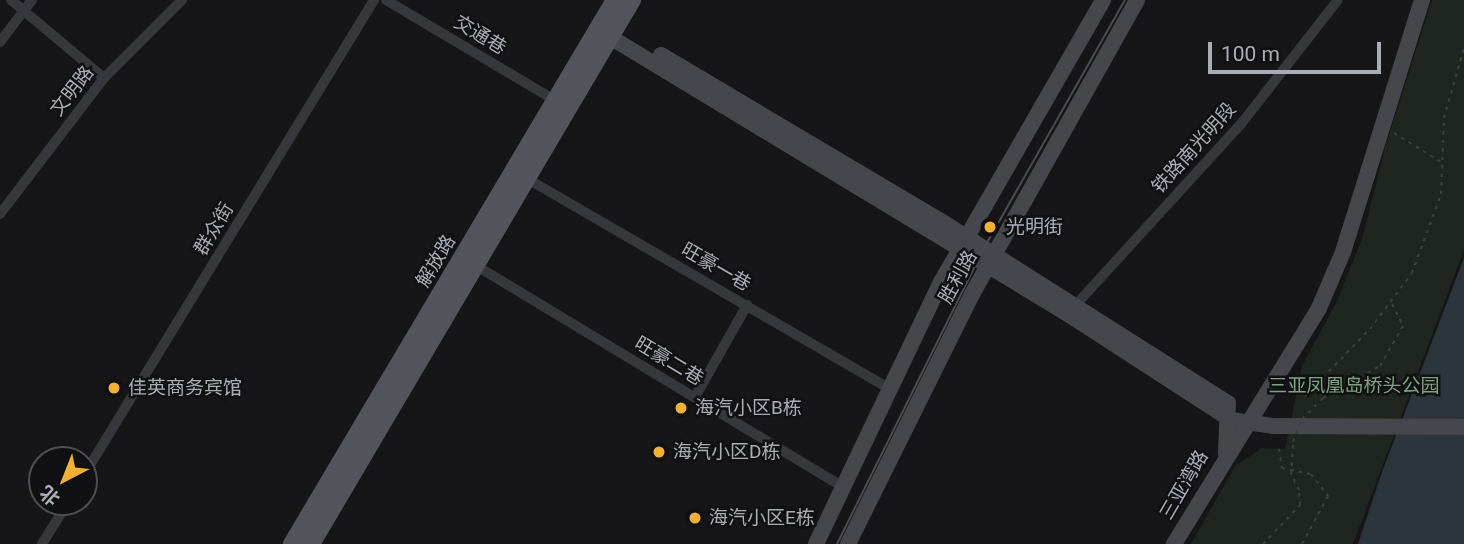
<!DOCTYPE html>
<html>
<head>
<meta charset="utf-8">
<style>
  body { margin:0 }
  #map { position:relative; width:1464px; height:544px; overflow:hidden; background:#161618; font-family:Roboto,"Noto Sans SC",sans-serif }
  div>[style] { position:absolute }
  .green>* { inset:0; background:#1e261f }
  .water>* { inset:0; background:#2c353c }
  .path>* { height:2px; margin-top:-1px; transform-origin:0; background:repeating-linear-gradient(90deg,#3d3f44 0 3.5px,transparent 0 8.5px) }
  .street>* { height:10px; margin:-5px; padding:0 5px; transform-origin:5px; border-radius:5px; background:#37383d }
  .secondary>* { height:16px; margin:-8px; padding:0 8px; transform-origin:8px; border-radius:8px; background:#45474d }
  .primary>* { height:18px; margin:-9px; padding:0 9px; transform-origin:9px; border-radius:9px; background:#53555c }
  .tram>* { height:2px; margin:-1px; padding:0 1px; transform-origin:1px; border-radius:1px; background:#4a4c52 }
  .path-bridge>* { height:2px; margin-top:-1px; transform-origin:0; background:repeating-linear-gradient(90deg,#3d3f44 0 3.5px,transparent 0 8.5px) }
  .dots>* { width:19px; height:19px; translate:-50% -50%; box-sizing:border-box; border:4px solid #111113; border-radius:50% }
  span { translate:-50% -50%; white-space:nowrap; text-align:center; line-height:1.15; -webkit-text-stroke:5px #111113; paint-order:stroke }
  .street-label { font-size:19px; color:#a8adb8 }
  .poi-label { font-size:19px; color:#a8adb8 }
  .left { translate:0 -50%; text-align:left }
  .park-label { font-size:19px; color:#7fa381 }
  .north { position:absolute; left:28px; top:446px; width:70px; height:70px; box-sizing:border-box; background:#111113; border:2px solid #4d4f55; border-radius:50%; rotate:222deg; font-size:19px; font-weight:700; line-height:28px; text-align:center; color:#a8adb8 }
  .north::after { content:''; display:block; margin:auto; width:24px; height:32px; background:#f2b134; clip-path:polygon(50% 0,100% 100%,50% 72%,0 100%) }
  .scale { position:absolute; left:1208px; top:42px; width:173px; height:32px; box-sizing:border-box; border:4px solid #a8adb8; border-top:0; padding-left:9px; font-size:21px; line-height:24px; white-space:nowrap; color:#a8adb8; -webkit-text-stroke:5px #111113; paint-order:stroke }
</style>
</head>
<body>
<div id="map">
  <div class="green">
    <div style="clip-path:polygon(1432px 0,1464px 0,1464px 250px,1353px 544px,1191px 544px,1235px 466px,1262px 448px,1285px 449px,1302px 366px,1336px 303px,1362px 239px,1386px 144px)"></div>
  </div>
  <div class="water">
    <div style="clip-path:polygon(1464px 258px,1464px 544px,1358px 544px,1382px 472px)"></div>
  </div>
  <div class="path">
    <div style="left:1394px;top:133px;width:57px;rotate:31.5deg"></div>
    <div style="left:1392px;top:304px;width:25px;rotate:63deg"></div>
    <div style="left:1305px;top:396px;width:93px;rotate:-45.9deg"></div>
    <div style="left:1370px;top:329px;width:70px;rotate:-53.1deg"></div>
    <div style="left:1412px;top:273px;width:84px;rotate:-69.8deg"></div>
    <div style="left:1441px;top:194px;width:76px;rotate:-87.7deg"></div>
    <div style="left:1444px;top:118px;width:73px;rotate:-74.1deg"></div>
    <div style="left:1279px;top:449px;width:19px;rotate:81deg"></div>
    <div style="left:1282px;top:468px;width:30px;rotate:12deg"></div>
    <div style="left:1311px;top:474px;width:28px;rotate:52deg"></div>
    <div style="left:1328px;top:496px;width:55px;rotate:118.4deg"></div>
  </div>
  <div class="street">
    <div style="left:11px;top:0;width:121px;rotate:40deg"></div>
    <div style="left:386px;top:0;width:198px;rotate:30.7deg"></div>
    <div style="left:0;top:42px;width:53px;rotate:-52.7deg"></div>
    <div style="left:526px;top:178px;width:419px;rotate:30.1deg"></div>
    <div style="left:0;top:214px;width:171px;rotate:-52.6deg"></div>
    <div style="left:104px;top:78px;width:110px;rotate:-45deg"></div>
    <div style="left:475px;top:265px;width:431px;rotate:31.1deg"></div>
    <div style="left:1072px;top:309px;width:251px;rotate:-47.6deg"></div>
    <div style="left:1241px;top:124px;width:157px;rotate:-52deg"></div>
    <div style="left:695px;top:397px;width:106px;rotate:-60.5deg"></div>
    <div style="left:84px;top:475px;width:557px;rotate:-58.59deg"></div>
    <div style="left:42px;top:544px;width:49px;rotate:-58.2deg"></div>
  </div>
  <div class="secondary">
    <div style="left:600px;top:31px;width:547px;rotate:31.16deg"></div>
    <div style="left:1068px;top:314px;width:194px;rotate:33deg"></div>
    <div style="left:1231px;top:420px;width:42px;rotate:8.1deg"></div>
    <div style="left:1273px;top:426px;width:191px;rotate:0.3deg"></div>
    <div style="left:661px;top:55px;width:329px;rotate:30.7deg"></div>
    <div style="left:944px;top:223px;width:336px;rotate:32.4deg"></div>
    <div style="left:1228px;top:403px;width:50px;rotate:92.3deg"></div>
    <div style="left:816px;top:544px;width:290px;rotate:-64.5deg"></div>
    <div style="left:941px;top:282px;width:325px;rotate:-60.1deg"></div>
    <div style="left:848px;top:544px;width:277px;rotate:-63.6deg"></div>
    <div style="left:971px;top:296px;width:339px;rotate:-60.7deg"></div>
    <div style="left:1174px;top:544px;width:277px;rotate:-58.4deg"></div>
    <div style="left:1319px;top:308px;width:61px;rotate:-66.8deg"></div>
    <div style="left:1343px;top:252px;width:264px;rotate:-72.6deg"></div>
  </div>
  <div class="primary">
    <div style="left:292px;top:544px;width:633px;rotate:-59.3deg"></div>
    <div style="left:311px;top:544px;width:632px;rotate:-59.46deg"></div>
  </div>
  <div class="tram">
    <div style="left:837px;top:544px;width:330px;rotate:-63.6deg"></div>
    <div style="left:984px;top:248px;width:285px;rotate:-60.4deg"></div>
  </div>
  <div class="path-bridge">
    <div style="left:1263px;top:544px;width:54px;rotate:-46.5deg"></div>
    <div style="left:1300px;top:505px;width:15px;rotate:-94deg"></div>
    <div style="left:1299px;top:490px;width:18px;rotate:-117deg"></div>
    <div style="left:1291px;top:474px;width:32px;rotate:-86deg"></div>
    <div style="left:1293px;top:442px;width:25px;rotate:-69deg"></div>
    <div style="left:1302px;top:419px;width:30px;rotate:-45deg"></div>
    <div style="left:1323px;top:398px;width:65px;rotate:-29.3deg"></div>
    <div style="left:1380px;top:366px;width:46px;rotate:-60.1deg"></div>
  </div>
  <div class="dots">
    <div style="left:990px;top:227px;background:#f2b134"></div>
    <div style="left:114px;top:388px;background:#f2b134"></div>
    <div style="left:681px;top:408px;background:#f2b134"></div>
    <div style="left:659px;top:452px;background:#f2b134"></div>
    <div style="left:695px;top:518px;background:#f2b134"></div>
  </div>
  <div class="street-label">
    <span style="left:480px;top:35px;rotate:31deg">交通巷</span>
    <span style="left:72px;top:91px;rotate:-52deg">文明路</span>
    <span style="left:1194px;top:148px;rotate:-48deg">铁路南光明段</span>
    <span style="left:214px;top:229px;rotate:-59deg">群众街</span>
    <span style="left:436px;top:261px;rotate:-59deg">解放路</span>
    <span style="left:716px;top:267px;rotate:30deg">旺豪一巷</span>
    <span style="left:958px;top:277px;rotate:-61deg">胜利路</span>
    <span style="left:669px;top:361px;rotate:31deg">旺豪二巷</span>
    <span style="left:1184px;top:485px;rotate:-60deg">三亚湾路</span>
  </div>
  <div class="poi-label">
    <span class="left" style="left:1006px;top:227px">光明街</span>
    <span class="left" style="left:128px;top:388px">佳英商务宾馆</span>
    <span class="left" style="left:695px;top:408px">海汽小区B栋</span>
    <span class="left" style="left:673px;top:452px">海汽小区D栋</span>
    <span class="left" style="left:709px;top:518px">海汽小区E栋</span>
  </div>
  <div class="park-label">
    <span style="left:1354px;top:386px">三亚凤凰岛桥头公园</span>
  </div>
  <div class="north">北</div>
  <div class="scale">100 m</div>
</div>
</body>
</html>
